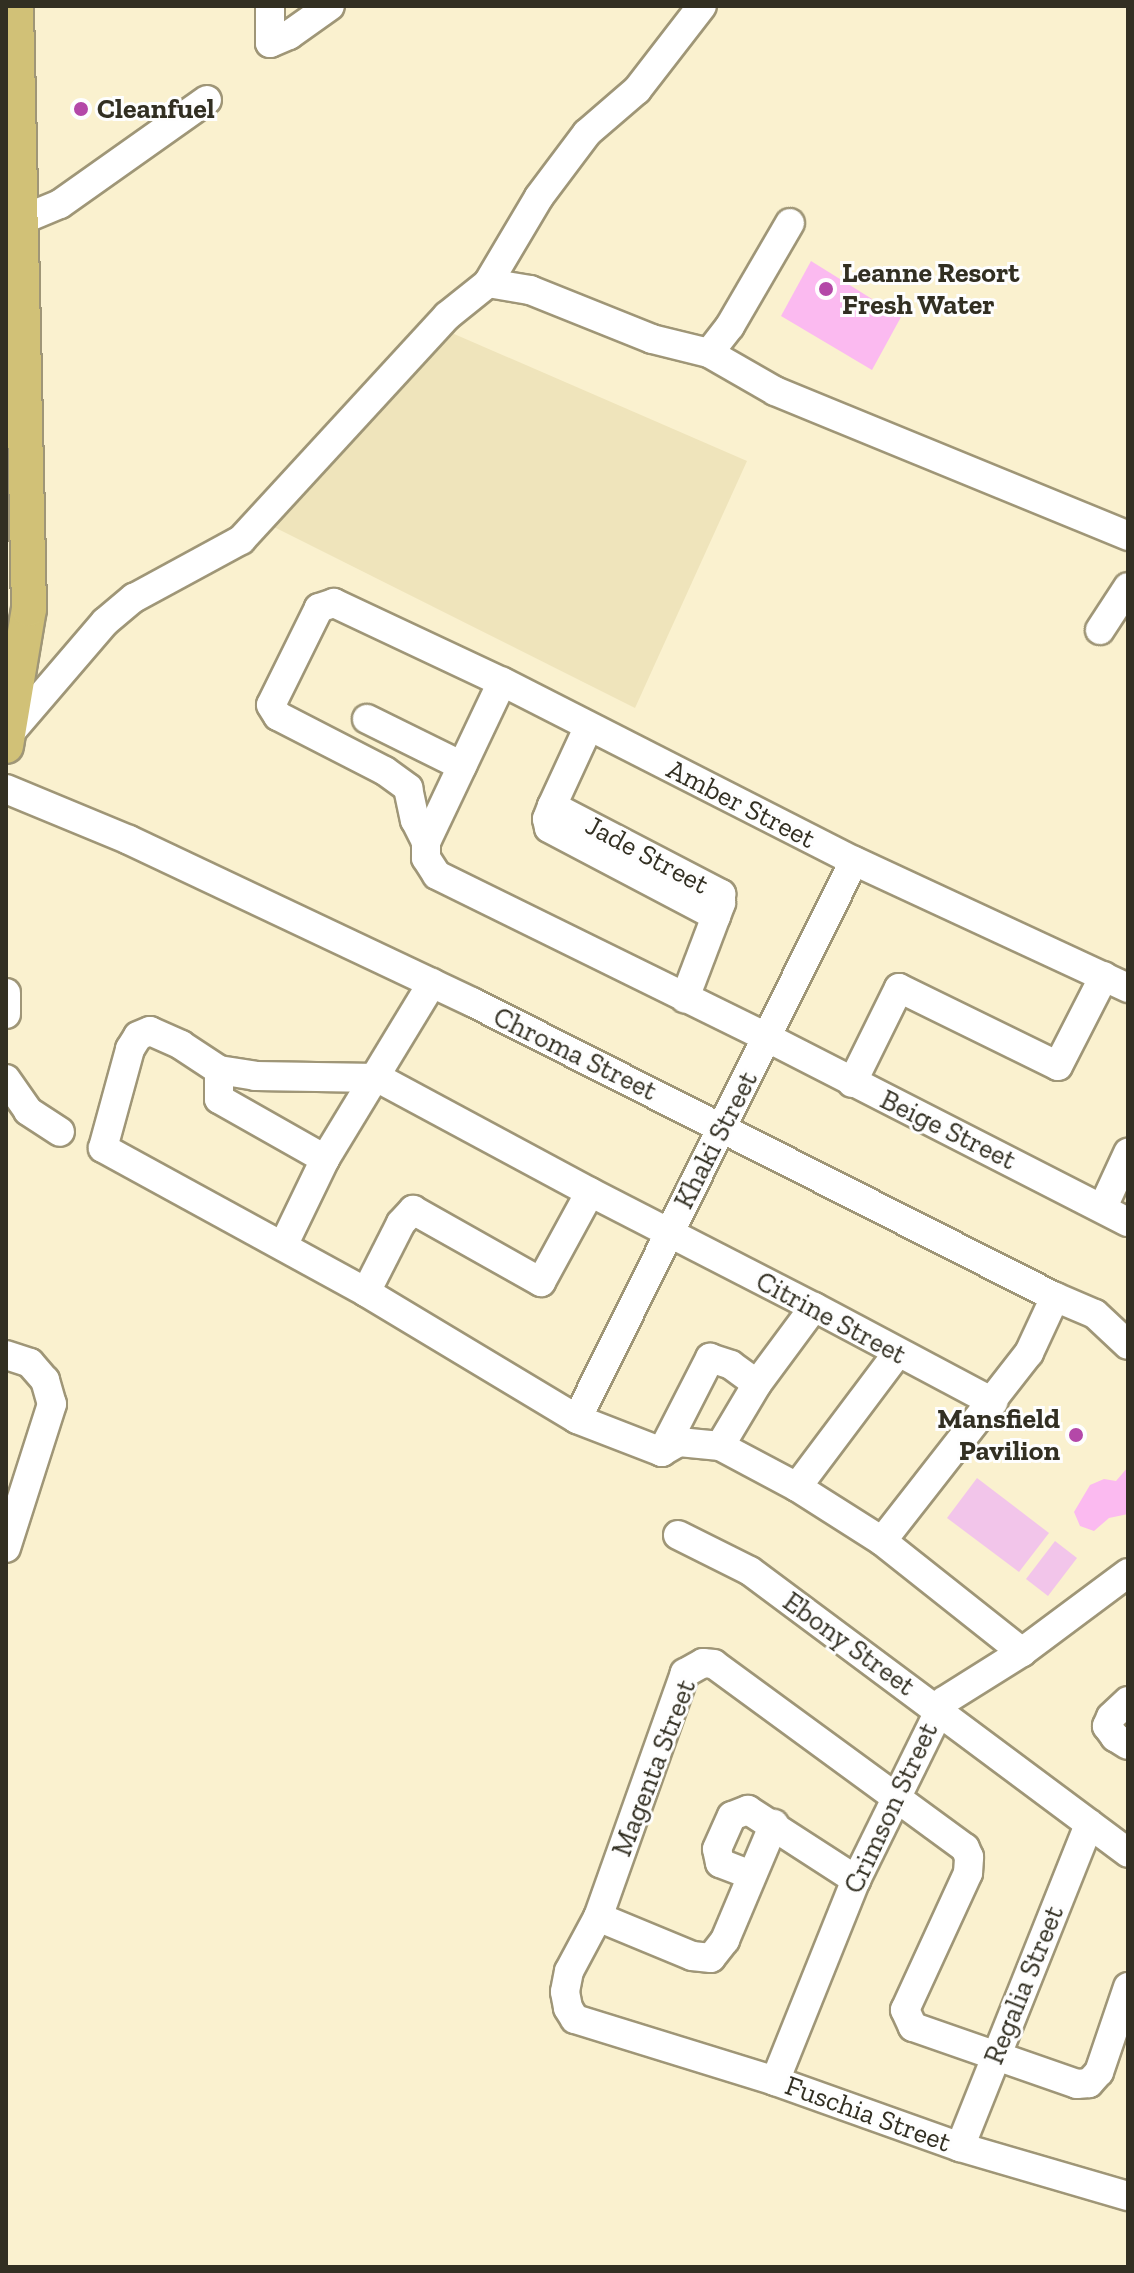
<!DOCTYPE html>
<html>
<head>
<meta charset="utf-8">
<style>
  body { margin:0 }
  #map { position:relative; width:1134px; height:2273px; overflow:hidden; background:#faf1cf; font-family:"Zilla Slab",serif }
  div>[style] { position:absolute }
  .built>* { inset:0; background:#efe4bb }
  .green>* { inset:0; background:#f2c5ea }
  .water>* { inset:0; background:#fbbaf0 }
  .roads { filter:drop-shadow(2px 0 #9f9677) drop-shadow(-2px 0 #9f9677) drop-shadow(0 2px #9f9677) drop-shadow(0 -2px #9f9677) }
  .minor>* { height:28px; margin:-14px; padding:0 14px; transform-origin:14px; border-radius:14px; background:#fff }
  .major>* { height:34px; margin:-17px; padding:0 17px; transform-origin:17px; border-radius:17px; background:#d1c177 }
  .dots>* { width:22px; height:22px; translate:-50% -50%; box-sizing:border-box; border:4px solid #fefefe; border-radius:50% }
  span { translate:-50% -50%; white-space:nowrap; text-align:center; line-height:1.15; -webkit-text-stroke:6px #fefefe; paint-order:stroke }
  .poi-label { font-size:28px; color:#322f22; font-weight:700 }
  .left { translate:0 -50%; text-align:left }
  .right { translate:-100% -50%; text-align:right }
  .street-label { font-size:28px; color:#322f22 }
  .frame { position:absolute; inset:0; border:8px solid #322f22; pointer-events:none }
</style>
</head>
<body>
<div id="map">
  <div class="built">
    <div style="clip-path:polygon(438px 327px,747px 461px,635px 708px,266px 523px)"></div>
  </div>
  <div class="green">
    <div style="clip-path:polygon(977px 1478px,1049px 1533px,1019px 1572px,947px 1518px)"></div>
    <div style="clip-path:polygon(1055px 1541px,1077px 1558px,1048px 1596px,1026px 1579px)"></div>
  </div>
  <div class="water">
    <div style="clip-path:polygon(811px 261px,901px 317px,872px 370px,781px 316px)"></div>
    <div style="clip-path:polygon(1128px 1467px,1128px 1514px,1109px 1518px,1094px 1531px,1080px 1526px,1074px 1512px,1090px 1485px,1104px 1479px,1116px 1481px)"></div>
  </div>
  <div class="roads">
    <div class="minor">
      <div style="left:270px;top:6px;width:37px;rotate:90deg"></div>
      <div style="left:270px;top:43px;width:21px;rotate:-23deg"></div>
      <div style="left:289px;top:35px;width:50px;rotate:-35.3deg"></div>
      <div style="left:19px;top:221px;width:44px;rotate:-22.5deg"></div>
      <div style="left:60px;top:204px;width:180px;rotate:-35.3deg"></div>
      <div style="left:488px;top:283px;width:100px;rotate:-59.3deg"></div>
      <div style="left:539px;top:197px;width:80px;rotate:-53.1deg"></div>
      <div style="left:587px;top:133px;width:66px;rotate:-40.7deg"></div>
      <div style="left:637px;top:90px;width:106px;rotate:-52.3deg"></div>
      <div style="left:709px;top:353px;width:76px;rotate:29.9deg"></div>
      <div style="left:775px;top:391px;width:382px;rotate:22.3deg"></div>
      <div style="left:1100px;top:630px;width:51px;rotate:-56.9deg"></div>
      <div style="left:367px;top:719px;width:106px;rotate:26.3deg"></div>
      <div style="left:588px;top:728px;width:86px;rotate:114.8deg"></div>
      <div style="left:552px;top:806px;width:14px;rotate:111deg"></div>
      <div style="left:547px;top:819px;width:9px;rotate:77deg"></div>
      <div style="left:549px;top:828px;width:189px;rotate:27.8deg"></div>
      <div style="left:9px;top:734px;width:148px;rotate:-49.4deg"></div>
      <div style="left:105px;top:622px;width:38px;rotate:-40deg"></div>
      <div style="left:134px;top:598px;width:122px;rotate:-28.5deg"></div>
      <div style="left:241px;top:540px;width:304px;rotate:-47.4deg"></div>
      <div style="left:447px;top:316px;width:53px;rotate:-38.8deg"></div>
      <div style="left:488px;top:283px;width:43px;rotate:9.5deg"></div>
      <div style="left:530px;top:290px;width:131px;rotate:21.9deg"></div>
      <div style="left:652px;top:339px;width:59px;rotate:13.8deg"></div>
      <div style="left:709px;top:353px;width:34px;rotate:-52deg"></div>
      <div style="left:730px;top:326px;width:119px;rotate:-59.8deg"></div>
      <div style="left:6px;top:789px;width:133px;rotate:22.5deg"></div>
      <div style="left:129px;top:840px;width:379px;rotate:25.3deg"></div>
      <div style="left:472px;top:1002px;width:653px;rotate:26.84deg"></div>
      <div style="left:1055px;top:1297px;width:43px;rotate:23deg"></div>
      <div style="left:1095px;top:1314px;width:45px;rotate:43.2deg"></div>
      <div style="left:552px;top:806px;width:191px;rotate:27.5deg"></div>
      <div style="left:721px;top:894px;width:9px;rotate:90deg"></div>
      <div style="left:721px;top:903px;width:102px;rotate:110.8deg"></div>
      <div style="left:426px;top:842px;width:177px;rotate:-64.6deg"></div>
      <div style="left:1128px;top:988px;width:302px;rotate:-155.1deg"></div>
      <div style="left:854px;top:861px;width:395px;rotate:-153deg"></div>
      <div style="left:502px;top:682px;width:186px;rotate:-154.8deg"></div>
      <div style="left:334px;top:603px;width:16px;rotate:162deg"></div>
      <div style="left:319px;top:608px;width:108px;rotate:116.3deg"></div>
      <div style="left:271px;top:705px;width:13px;rotate:58deg"></div>
      <div style="left:278px;top:716px;width:120px;rotate:27.2deg"></div>
      <div style="left:385px;top:771px;width:29px;rotate:36deg"></div>
      <div style="left:408px;top:788px;width:33px;rotate:78deg"></div>
      <div style="left:415px;top:820px;width:25px;rotate:63deg"></div>
      <div style="left:426px;top:842px;width:16px;rotate:90deg"></div>
      <div style="left:426px;top:858px;width:20px;rotate:57deg"></div>
      <div style="left:437px;top:875px;width:369px;rotate:26.2deg"></div>
      <div style="left:768px;top:1038px;width:404px;rotate:27.1deg"></div>
      <div style="left:6px;top:993px;width:21px;rotate:90deg"></div>
      <div style="left:219px;top:1070px;width:29px;rotate:90deg"></div>
      <div style="left:219px;top:1099px;width:122px;rotate:29.5deg"></div>
      <div style="left:6px;top:1079px;width:39px;rotate:55deg"></div>
      <div style="left:28px;top:1111px;width:38px;rotate:33deg"></div>
      <div style="left:852px;top:1083px;width:106px;rotate:-63.7deg"></div>
      <div style="left:899px;top:988px;width:177px;rotate:26.1deg"></div>
      <div style="left:1058px;top:1066px;width:101px;rotate:-62.9deg"></div>
      <div style="left:1103px;top:1207px;width:60px;rotate:-65.2deg"></div>
      <div style="left:283px;top:1246px;width:97px;rotate:-64.2deg"></div>
      <div style="left:325px;top:1159px;width:206px;rotate:-58.7deg"></div>
      <div style="left:366px;top:1292px;width:77px;rotate:-63.1deg"></div>
      <div style="left:401px;top:1223px;width:18px;rotate:-47deg"></div>
      <div style="left:413px;top:1210px;width:147px;rotate:29.4deg"></div>
      <div style="left:541px;top:1282px;width:102px;rotate:-61.4deg"></div>
      <div style="left:814px;top:1307px;width:96px;rotate:126.5deg"></div>
      <div style="left:757px;top:1384px;width:72px;rotate:120.8deg"></div>
      <div style="left:720px;top:1446px;width:41px;rotate:-174.4deg"></div>
      <div style="left:679px;top:1442px;width:20px;rotate:150deg"></div>
      <div style="left:662px;top:1452px;width:91px;rotate:-158.8deg"></div>
      <div style="left:577px;top:1419px;width:246px;rotate:-149deg"></div>
      <div style="left:366px;top:1292px;width:300px;rotate:-151.3deg"></div>
      <div style="left:103px;top:1148px;width:103px;rotate:-74.7deg"></div>
      <div style="left:130px;top:1049px;width:15px;rotate:-58deg"></div>
      <div style="left:138px;top:1036px;width:13px;rotate:-23deg"></div>
      <div style="left:150px;top:1031px;width:34px;rotate:24deg"></div>
      <div style="left:181px;top:1045px;width:45px;rotate:33.3deg"></div>
      <div style="left:219px;top:1070px;width:36px;rotate:9deg"></div>
      <div style="left:255px;top:1076px;width:123px;rotate:0.9deg"></div>
      <div style="left:378px;top:1078px;width:241px;rotate:28.3deg"></div>
      <div style="left:590px;top:1192px;width:252px;rotate:27.2deg"></div>
      <div style="left:814px;top:1307px;width:203px;rotate:28deg"></div>
      <div style="left:6px;top:1355px;width:25px;rotate:18deg"></div>
      <div style="left:30px;top:1363px;width:23px;rotate:49deg"></div>
      <div style="left:45px;top:1380px;width:25px;rotate:74deg"></div>
      <div style="left:52px;top:1404px;width:151px;rotate:107.7deg"></div>
      <div style="left:577px;top:1419px;width:623px;rotate:-63.6deg"></div>
      <div style="left:720px;top:1446px;width:87px;rotate:28deg"></div>
      <div style="left:797px;top:1487px;width:101px;rotate:32.4deg"></div>
      <div style="left:882px;top:1541px;width:179px;rotate:38.4deg"></div>
      <div style="left:662px;top:1452px;width:106px;rotate:-62.9deg"></div>
      <div style="left:710px;top:1358px;width:22px;rotate:18deg"></div>
      <div style="left:731px;top:1365px;width:32px;rotate:36deg"></div>
      <div style="left:797px;top:1487px;width:166px;rotate:-53.1deg"></div>
      <div style="left:678px;top:1535px;width:80px;rotate:26.6deg"></div>
      <div style="left:750px;top:1571px;width:472px;rotate:36.7deg"></div>
      <div style="left:882px;top:1541px;width:239px;rotate:-52deg"></div>
      <div style="left:1029px;top:1353px;width:62px;rotate:-65.1deg"></div>
      <div style="left:1128px;top:1701px;width:23px;rotate:137deg"></div>
      <div style="left:1111px;top:1717px;width:10px;rotate:114deg"></div>
      <div style="left:1107px;top:1726px;width:14px;rotate:54deg"></div>
      <div style="left:1115px;top:1737px;width:15px;rotate:32deg"></div>
      <div style="left:751px;top:1875px;width:33px;rotate:-159deg"></div>
      <div style="left:720px;top:1863px;width:14px;rotate:-102deg"></div>
      <div style="left:717px;top:1849px;width:36px;rotate:-66deg"></div>
      <div style="left:732px;top:1816px;width:17px;rotate:-21deg"></div>
      <div style="left:748px;top:1810px;width:129px;rotate:32.9deg"></div>
      <div style="left:598px;top:1917px;width:102px;rotate:22.5deg"></div>
      <div style="left:692px;top:1956px;width:19px;rotate:6deg"></div>
      <div style="left:711px;top:1958px;width:23px;rotate:-52deg"></div>
      <div style="left:725px;top:1940px;width:126px;rotate:-67.1deg"></div>
      <div style="left:1128px;top:1987px;width:90px;rotate:108.8deg"></div>
      <div style="left:1099px;top:2072px;width:15px;rotate:132deg"></div>
      <div style="left:1089px;top:2083px;width:12px;rotate:175deg"></div>
      <div style="left:1077px;top:2084px;width:174px;rotate:-160.8deg"></div>
      <div style="left:913px;top:2027px;width:19px;rotate:-115deg"></div>
      <div style="left:905px;top:2010px;width:151px;rotate:-65.3deg"></div>
      <div style="left:968px;top:1873px;width:16px;rotate:-86deg"></div>
      <div style="left:969px;top:1857px;width:10px;rotate:-114deg"></div>
      <div style="left:965px;top:1848px;width:311px;rotate:-143.8deg"></div>
      <div style="left:714px;top:1664px;width:11px;rotate:-175deg"></div>
      <div style="left:703px;top:1663px;width:21px;rotate:151deg"></div>
      <div style="left:685px;top:1673px;width:259px;rotate:109.6deg"></div>
      <div style="left:598px;top:1917px;width:61px;rotate:118.2deg"></div>
      <div style="left:569px;top:1971px;width:21px;rotate:101deg"></div>
      <div style="left:565px;top:1992px;width:16px;rotate:79deg"></div>
      <div style="left:568px;top:2008px;width:13px;rotate:58deg"></div>
      <div style="left:575px;top:2019px;width:209px;rotate:17.2deg"></div>
      <div style="left:775px;top:2081px;width:196px;rotate:19.6deg"></div>
      <div style="left:960px;top:2147px;width:175px;rotate:16.3deg"></div>
      <div style="left:775px;top:2081px;width:217px;rotate:-68.1deg"></div>
      <div style="left:856px;top:1880px;width:199px;rotate:-63.8deg"></div>
      <div style="left:944px;top:1701px;width:92px;rotate:-32.1deg"></div>
      <div style="left:1022px;top:1652px;width:132px;rotate:-36.7deg"></div>
      <div style="left:960px;top:2147px;width:348px;rotate:-68.2deg"></div>
    </div>
    <div class="major">
      <div style="left:6px;top:746px;width:139px;rotate:-80.5deg"></div>
      <div style="left:29px;top:609px;width:603px;rotate:-91.24deg"></div>
    </div>
  </div>
  <div class="dots">
    <div style="left:81px;top:109px;background:#b448a8"></div>
    <div style="left:826px;top:289px;background:#b448a8"></div>
    <div style="left:1076px;top:1435px;background:#b448a8"></div>
  </div>
  <div class="poi-label">
    <span class="left" style="left:97px;top:109px">Cleanfuel</span>
    <span class="left" style="left:842px;top:289px">Leanne Resort<br>Fresh Water</span>
    <span class="right" style="left:1060px;top:1435px">Mansfield<br>Pavilion</span>
  </div>
  <div class="street-label">
    <span style="left:741px;top:804px;rotate:27deg">Amber Street</span>
    <span style="left:647px;top:855px;rotate:28deg">Jade Street</span>
    <span style="left:575px;top:1054px;rotate:26deg">Chroma Street</span>
    <span style="left:948px;top:1130px;rotate:26deg">Beige Street</span>
    <span style="left:716px;top:1140px;rotate:-63deg">Khaki Street</span>
    <span style="left:831px;top:1318px;rotate:28deg">Citrine Street</span>
    <span style="left:849px;top:1644px;rotate:36deg">Ebony Street</span>
    <span style="left:654px;top:1768px;rotate:-69deg">Magenta Street</span>
    <span style="left:891px;top:1808px;rotate:-65deg">Crimson Street</span>
    <span style="left:1024px;top:1985px;rotate:-68deg">Regalia Street</span>
    <span style="left:868px;top:2114px;rotate:20deg">Fuschia Street</span>
  </div>
  <div class="frame"></div>
</div>
</body>
</html>
